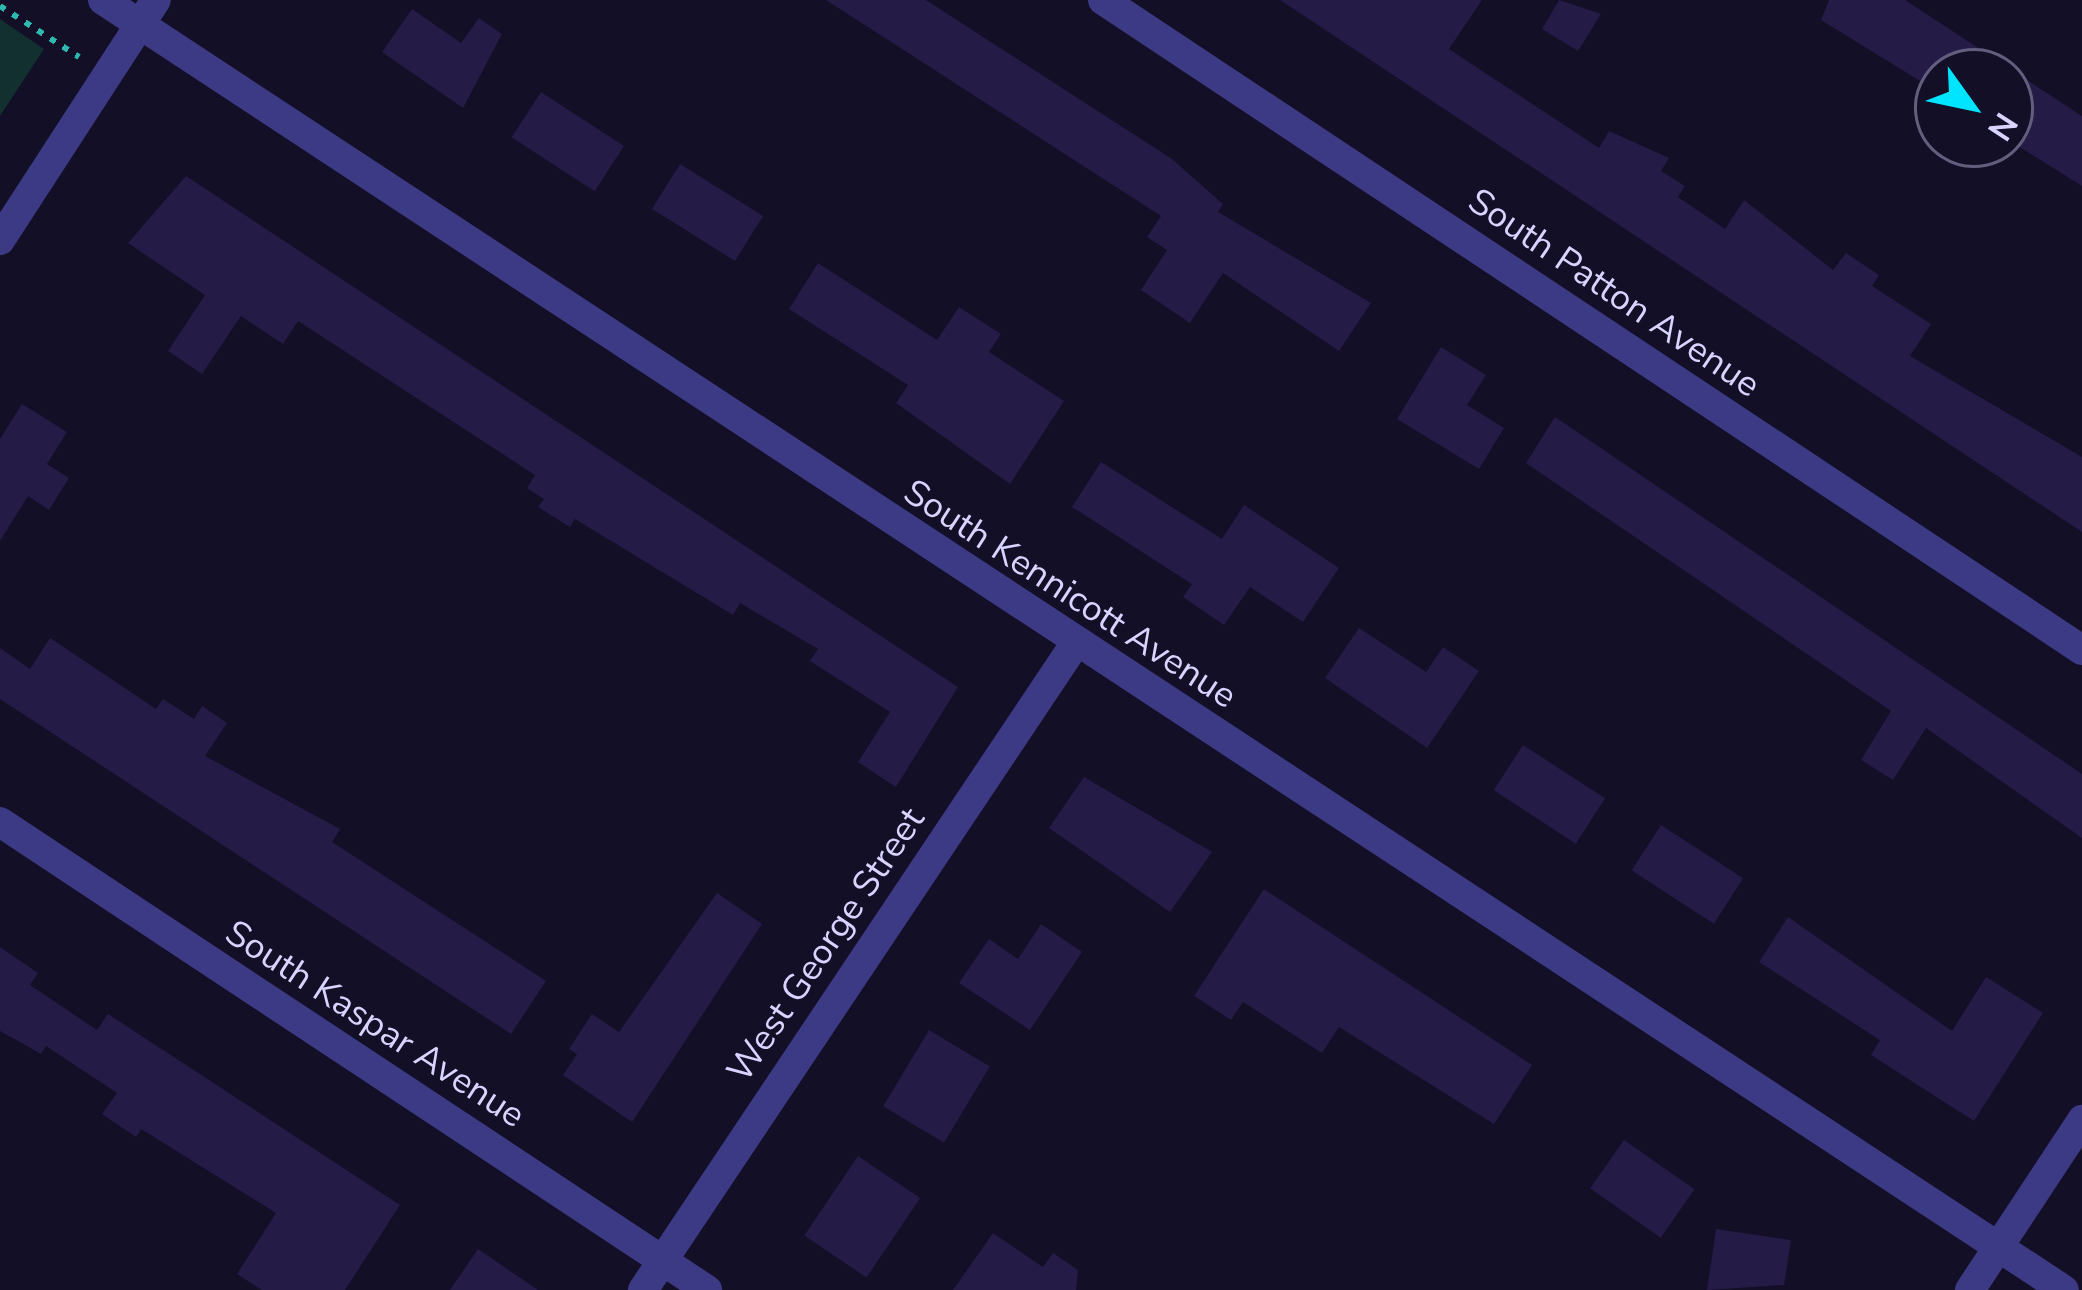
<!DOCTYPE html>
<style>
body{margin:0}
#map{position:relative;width:2082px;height:1290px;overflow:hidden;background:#130f26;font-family:"Nunito Sans",sans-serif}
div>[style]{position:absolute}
.green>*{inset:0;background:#12302f}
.building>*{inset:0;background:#241b47;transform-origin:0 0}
.path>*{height:6px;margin-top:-3px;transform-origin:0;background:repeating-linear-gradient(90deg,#2fb8b0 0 6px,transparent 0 15px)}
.street>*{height:30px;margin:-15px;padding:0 15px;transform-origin:15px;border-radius:15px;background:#3d3a85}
span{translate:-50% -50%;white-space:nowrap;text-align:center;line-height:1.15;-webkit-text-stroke:10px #130f26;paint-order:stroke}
.street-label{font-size:36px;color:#d9d4ff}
.north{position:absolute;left:1914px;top:48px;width:120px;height:120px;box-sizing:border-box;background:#130f26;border:3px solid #625e7d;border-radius:50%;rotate:123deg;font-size:33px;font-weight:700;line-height:48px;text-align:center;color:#d9d4ff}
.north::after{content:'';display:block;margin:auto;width:42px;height:54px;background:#00e5ff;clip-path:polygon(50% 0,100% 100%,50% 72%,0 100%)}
</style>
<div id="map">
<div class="green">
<div style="clip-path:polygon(0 19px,44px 49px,0 116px)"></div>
</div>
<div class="building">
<div style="clip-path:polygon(826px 0,926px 0,1172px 159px,1223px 204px,1218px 212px,1371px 303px,1339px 351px,1223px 273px,1190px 323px,1141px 290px,1167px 250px,1147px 237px,1161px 216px)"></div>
<div style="clip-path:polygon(1280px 0,1482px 0,1449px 49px,1599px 148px,1609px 131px,1669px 158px,1661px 171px,1685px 186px,1678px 197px,1725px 229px,1744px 200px,1833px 270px,1846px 253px,1879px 275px,1872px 286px,1931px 324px,1910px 356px,2082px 457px,2082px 532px)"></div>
<div style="clip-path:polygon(1559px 0,1601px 14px,1578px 51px,1542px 29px)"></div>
<div style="clip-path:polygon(1829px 0,1905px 0,2082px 116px,2082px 186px,2010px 141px,2010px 72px,1938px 72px,1938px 92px,1821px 20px)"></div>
<div style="clip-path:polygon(412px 9px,461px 43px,479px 18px,502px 34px,463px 108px,382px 52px)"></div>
<div style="left:541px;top:92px;width:99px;height:54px;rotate:33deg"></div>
<div style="left:680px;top:164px;width:98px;height:53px;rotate:32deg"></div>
<div style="clip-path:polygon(186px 176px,958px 687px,896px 787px,858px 762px,890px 712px,810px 661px,818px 649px,740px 603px,733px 615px,575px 519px,570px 527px,538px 507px,544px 499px,527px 488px,535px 475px,298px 321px,283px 344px,241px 316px,202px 374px,168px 351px,205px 295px,128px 243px)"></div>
<div style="clip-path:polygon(818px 263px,937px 340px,959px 307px,1001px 334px,989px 352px,1064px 401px,1010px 484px,896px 403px,908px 385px,789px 309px)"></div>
<div style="clip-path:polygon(1441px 347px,1486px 375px,1467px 405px,1504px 428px,1479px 469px,1397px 419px)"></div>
<div style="clip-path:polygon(22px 404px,67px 432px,47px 464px,69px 478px,49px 510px,28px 496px,0 541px,0 439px)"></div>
<div style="clip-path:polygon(1555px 417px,2082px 774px,2082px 838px,1926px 728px,1893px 780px,1861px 760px,1891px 711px,1526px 463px)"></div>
<div style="clip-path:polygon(1101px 462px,1222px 539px,1244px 505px,1339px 568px,1303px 622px,1250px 587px,1224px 625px,1183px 597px,1192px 584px,1072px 507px)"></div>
<div style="clip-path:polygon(1359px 628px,1426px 672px,1443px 647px,1479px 671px,1427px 748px,1325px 678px)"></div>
<div style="clip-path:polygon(50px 638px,156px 709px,163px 699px,194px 719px,202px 706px,227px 723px,205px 756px,340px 829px,332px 842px,546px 981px,511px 1034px,0 699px,0 648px,30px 669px)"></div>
<div style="left:1523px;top:745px;width:98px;height:54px;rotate:33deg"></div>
<div style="clip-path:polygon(1084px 777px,1212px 852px,1170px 912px,1049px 828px)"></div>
<div style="left:1661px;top:825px;width:98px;height:54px;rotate:33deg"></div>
<div style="clip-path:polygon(1264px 889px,1532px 1065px,1494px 1124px,1339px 1027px,1322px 1053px,1243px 1002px,1231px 1020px,1194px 996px)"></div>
<div style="clip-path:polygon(717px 893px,762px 924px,632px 1122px,563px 1075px,577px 1054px,569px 1049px,592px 1014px,619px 1032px)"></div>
<div style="clip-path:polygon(1788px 917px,1952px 1031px,1986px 977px,2043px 1013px,1974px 1121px,1871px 1055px,1880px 1040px,1759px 962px)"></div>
<div style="clip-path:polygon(1041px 924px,1082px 952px,1030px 1030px,959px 983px,989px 939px,1018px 959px)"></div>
<div style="clip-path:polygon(0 947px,38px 973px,30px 985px,97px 1030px,108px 1014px,400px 1205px,345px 1290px,262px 1290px,237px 1274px,276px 1213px,141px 1129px,136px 1137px,102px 1114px,117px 1093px,46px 1046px,41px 1054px,0 1031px)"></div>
<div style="left:929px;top:1030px;width:71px;height:89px;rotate:31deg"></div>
<div style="left:1624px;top:1140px;width:86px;height:59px;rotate:35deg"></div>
<div style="left:858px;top:1156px;width:75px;height:96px;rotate:34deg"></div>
<div style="clip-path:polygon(1716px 1229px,1791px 1240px,1784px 1285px,1707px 1290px)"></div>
<div style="clip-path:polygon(993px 1233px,1043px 1267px,1053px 1253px,1078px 1270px,1076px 1290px,953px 1290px)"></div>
<div style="clip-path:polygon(478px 1249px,538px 1290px,450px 1290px)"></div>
</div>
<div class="path">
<div style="left:0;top:6px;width:94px;rotate:32.8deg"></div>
</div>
<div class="street">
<div style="left:103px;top:0;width:2347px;rotate:33.34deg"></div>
<div style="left:1103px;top:0;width:1175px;rotate:33.58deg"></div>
<div style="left:0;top:240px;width:286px;rotate:-57deg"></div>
<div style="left:0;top:822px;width:848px;rotate:33.5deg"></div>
<div style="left:643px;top:1290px;width:777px;rotate:-56.23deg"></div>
<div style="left:1970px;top:1290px;width:204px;rotate:-56.6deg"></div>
</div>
<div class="street-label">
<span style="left:1614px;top:293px;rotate:34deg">South Patton Avenue</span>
<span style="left:1070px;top:594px;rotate:33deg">South Kennicott Avenue</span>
<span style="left:826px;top:945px;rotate:-56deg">West George Street</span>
<span style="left:375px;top:1024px;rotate:33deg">South Kaspar Avenue</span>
</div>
<div class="north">N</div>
</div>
